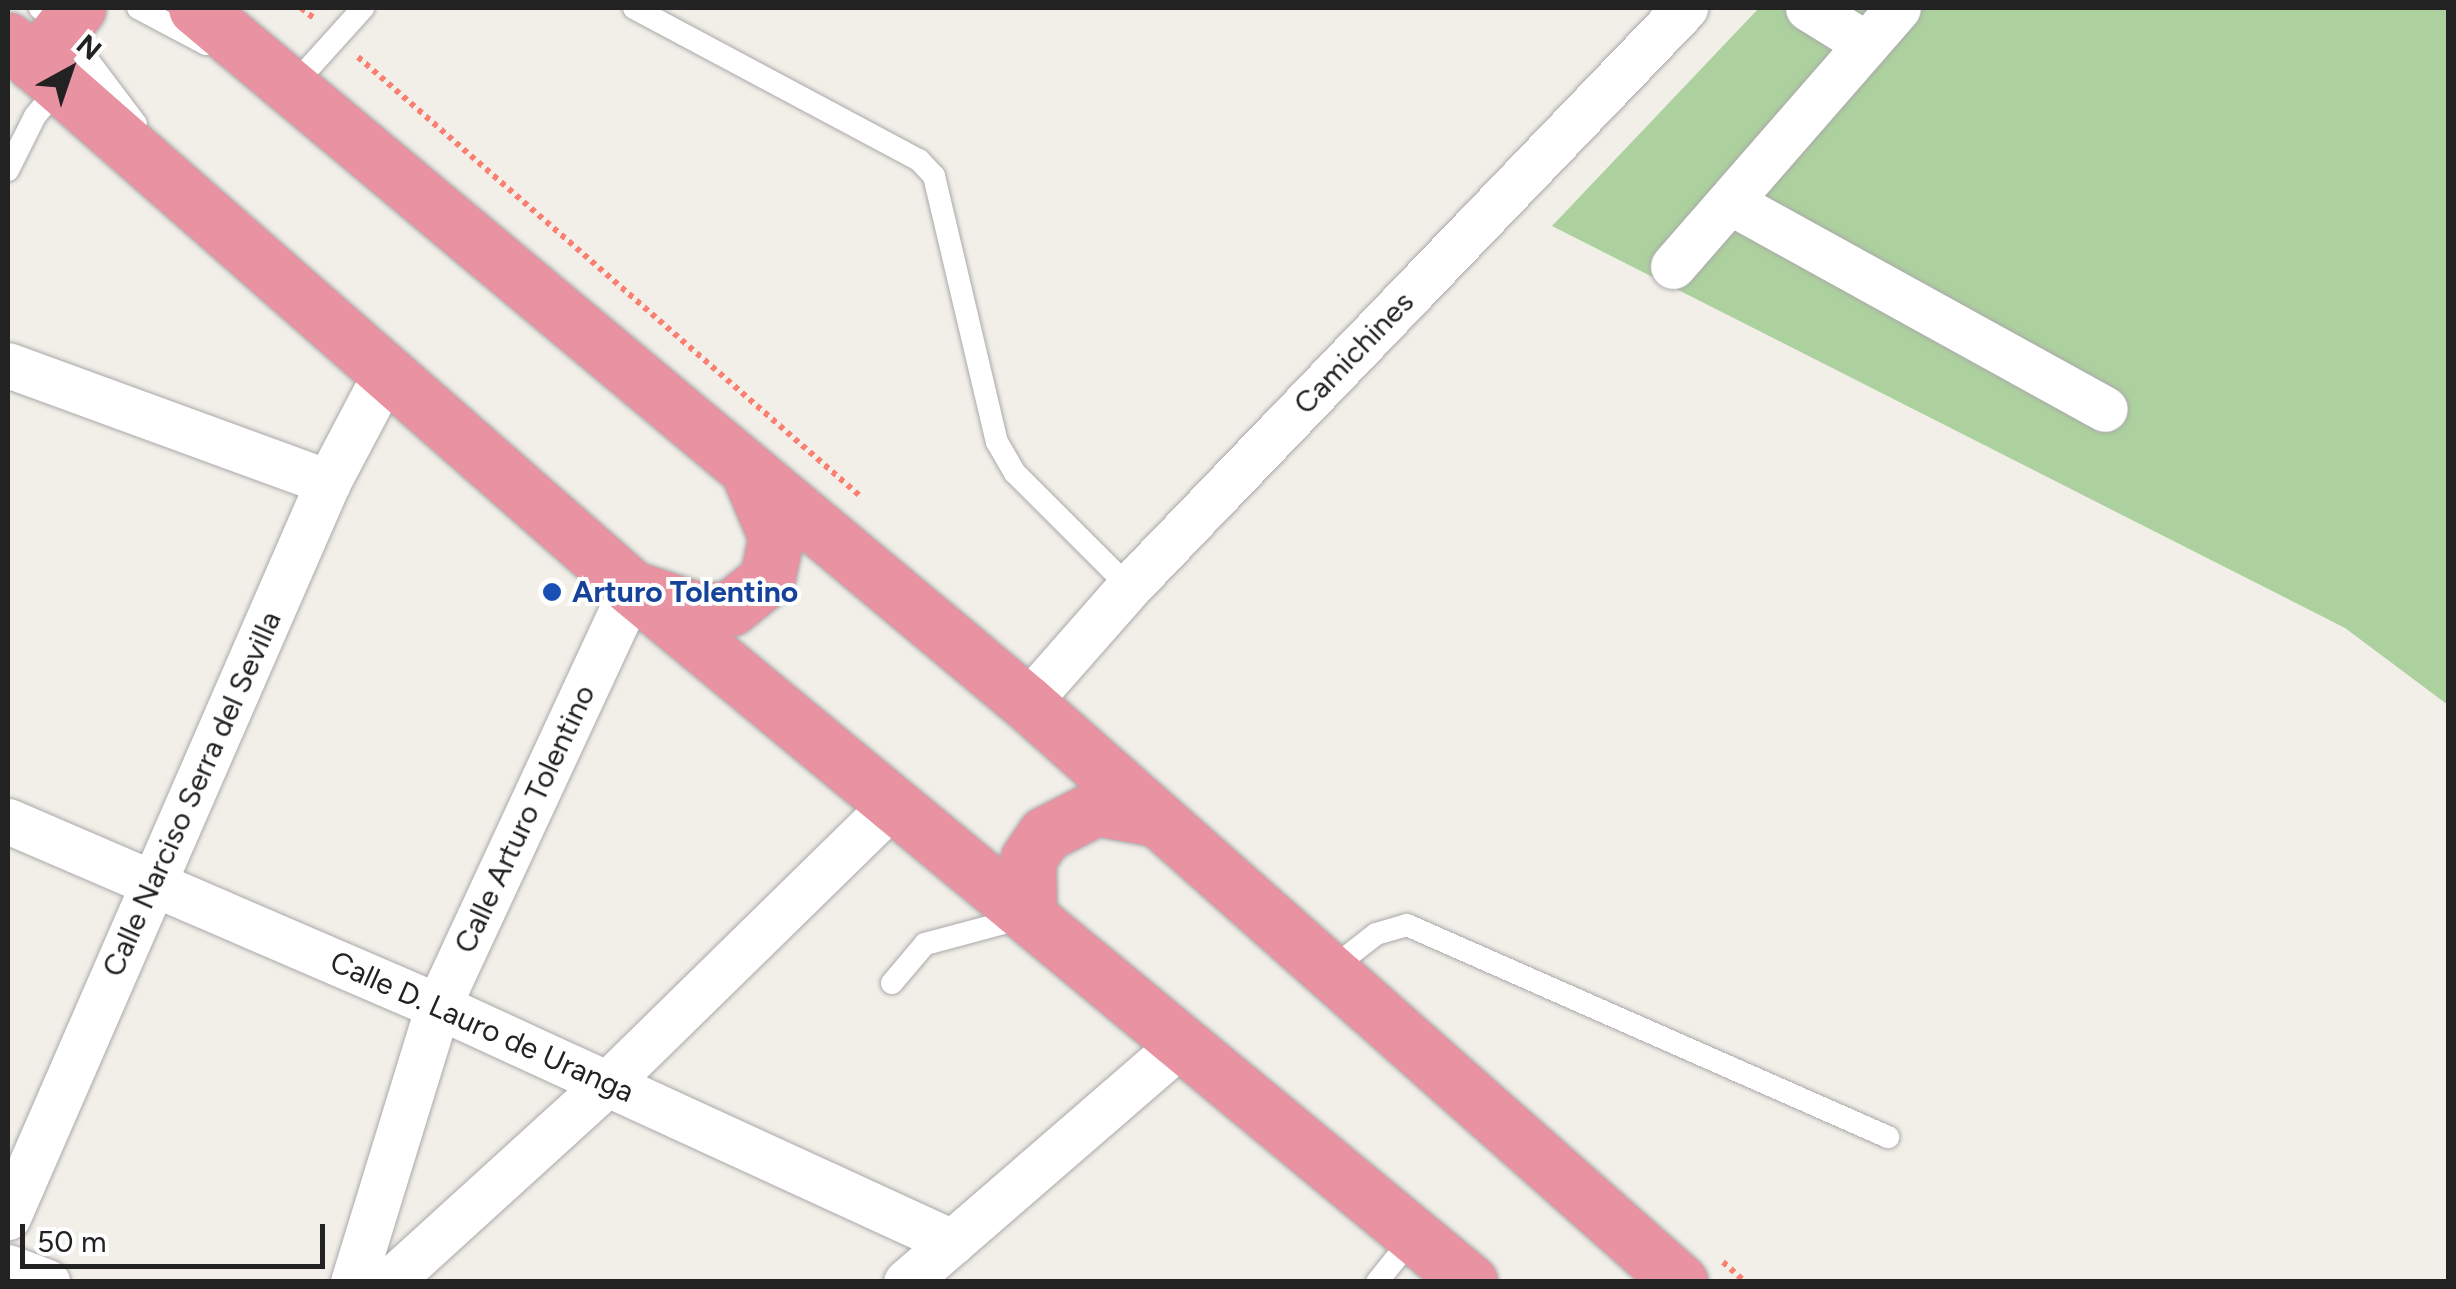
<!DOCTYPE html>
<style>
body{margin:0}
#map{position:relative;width:2456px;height:1289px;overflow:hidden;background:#f2efe9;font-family:Figtree,sans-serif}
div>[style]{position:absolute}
.forest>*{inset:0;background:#add19e}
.path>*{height:6px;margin-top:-3px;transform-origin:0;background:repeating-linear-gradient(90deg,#fa8072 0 5px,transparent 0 10px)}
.roads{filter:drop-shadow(0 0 2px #a9a9a9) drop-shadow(0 0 2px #a9a9a9)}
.lane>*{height:22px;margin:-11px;padding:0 11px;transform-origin:11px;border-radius:11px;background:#fff}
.street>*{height:45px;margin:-22.5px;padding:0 22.5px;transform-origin:22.5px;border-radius:22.5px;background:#fff}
.highway>*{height:55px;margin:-27.5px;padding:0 27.5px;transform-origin:27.5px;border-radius:27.5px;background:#e892a2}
.dots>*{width:28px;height:28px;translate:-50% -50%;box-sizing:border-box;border:5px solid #fff;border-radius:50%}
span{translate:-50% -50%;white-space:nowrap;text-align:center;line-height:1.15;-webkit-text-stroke:8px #fff;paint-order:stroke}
.street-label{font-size:30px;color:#222}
.transit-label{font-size:30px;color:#164399;font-weight:700}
.left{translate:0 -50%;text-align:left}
.frame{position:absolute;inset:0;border:10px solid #222;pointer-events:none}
.north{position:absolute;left:20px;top:20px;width:100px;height:100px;-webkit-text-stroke:8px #fff;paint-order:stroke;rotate:40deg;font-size:28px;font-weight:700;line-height:40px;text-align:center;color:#222}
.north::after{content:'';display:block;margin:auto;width:35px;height:45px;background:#222;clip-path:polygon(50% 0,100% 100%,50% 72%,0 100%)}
.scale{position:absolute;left:20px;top:1224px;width:305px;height:45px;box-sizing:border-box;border:5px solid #222;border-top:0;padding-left:12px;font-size:30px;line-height:35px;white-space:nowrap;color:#222;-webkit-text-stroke:8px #fff;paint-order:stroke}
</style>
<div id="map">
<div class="forest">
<div style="clip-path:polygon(1759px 8px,2448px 8px,2448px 705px,2345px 628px,1552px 226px)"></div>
</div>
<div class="path">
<div style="left:301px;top:8px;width:18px;rotate:38deg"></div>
<div style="left:358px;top:57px;width:667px;rotate:41.17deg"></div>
<div style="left:1723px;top:1262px;width:30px;rotate:42deg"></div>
</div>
<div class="roads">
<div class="lane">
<div style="left:40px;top:8px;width:30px;rotate:40deg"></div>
<div style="left:63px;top:27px;width:121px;rotate:53deg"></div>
<div style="left:138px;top:8px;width:77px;rotate:27.9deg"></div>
<div style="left:634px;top:8px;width:323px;rotate:28.1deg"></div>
<div style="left:919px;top:160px;width:22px;rotate:47deg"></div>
<div style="left:934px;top:176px;width:273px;rotate:76.7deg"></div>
<div style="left:997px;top:442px;width:36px;rotate:60deg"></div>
<div style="left:1015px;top:473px;width:161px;rotate:45deg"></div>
<div style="left:291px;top:88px;width:108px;rotate:-48deg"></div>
<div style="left:8px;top:170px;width:60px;rotate:-63.4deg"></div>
<div style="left:35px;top:116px;width:40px;rotate:-50deg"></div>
<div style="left:1330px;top:970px;width:58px;rotate:-38deg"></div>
<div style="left:1376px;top:934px;width:32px;rotate:-16deg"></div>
<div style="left:1407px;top:925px;width:526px;rotate:23.79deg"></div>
<div style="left:892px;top:983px;width:51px;rotate:-49.8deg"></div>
<div style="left:925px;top:944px;width:105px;rotate:-15deg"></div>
<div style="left:1377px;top:1282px;width:59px;rotate:-51.2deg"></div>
</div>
<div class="street">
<div style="left:1808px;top:8px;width:68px;rotate:31.8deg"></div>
<div style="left:1730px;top:202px;width:428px;rotate:28.9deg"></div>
<div style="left:1673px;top:266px;width:342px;rotate:-48.9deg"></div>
<div style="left:8px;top:365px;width:341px;rotate:20.1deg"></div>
<div style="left:1027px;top:703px;width:154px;rotate:-48.7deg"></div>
<div style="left:1129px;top:587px;width:803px;rotate:-46.16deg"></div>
<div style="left:8px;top:821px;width:468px;rotate:23.3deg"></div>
<div style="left:438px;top:1006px;width:566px;rotate:24.66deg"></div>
<div style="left:8px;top:1217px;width:802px;rotate:-66.47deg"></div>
<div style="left:328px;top:482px;width:122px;rotate:-62.2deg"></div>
<div style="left:8px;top:1267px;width:42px;rotate:21deg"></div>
<div style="left:353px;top:1282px;width:289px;rotate:-72.9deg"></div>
<div style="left:438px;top:1006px;width:461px;rotate:-65.1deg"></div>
<div style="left:389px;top:1282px;width:296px;rotate:-42.3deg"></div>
<div style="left:608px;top:1083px;width:396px;rotate:-44.4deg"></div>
<div style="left:906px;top:1282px;width:364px;rotate:-40.9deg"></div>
</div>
<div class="highway">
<div style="left:196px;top:8px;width:1083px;rotate:39.91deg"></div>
<div style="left:1027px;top:703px;width:873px;rotate:41.56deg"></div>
<div style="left:8px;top:40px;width:830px;rotate:41.29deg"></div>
<div style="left:632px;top:588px;width:1088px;rotate:39.63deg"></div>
<div style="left:34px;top:64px;width:71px;rotate:-51.8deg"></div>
<div style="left:644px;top:592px;width:60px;rotate:18.4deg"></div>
<div style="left:701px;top:611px;width:30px;rotate:-6deg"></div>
<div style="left:731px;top:608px;width:46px;rotate:-38.9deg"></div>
<div style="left:767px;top:579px;width:43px;rotate:-77.9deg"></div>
<div style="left:776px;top:537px;width:64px;rotate:-113deg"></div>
<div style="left:1029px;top:916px;width:57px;rotate:-91deg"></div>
<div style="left:1028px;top:859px;width:30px;rotate:-56deg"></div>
<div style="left:1045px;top:834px;width:57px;rotate:-27deg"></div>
<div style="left:1096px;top:808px;width:62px;rotate:10.2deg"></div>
</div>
</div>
<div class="dots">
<div style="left:552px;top:592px;background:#1a4fb4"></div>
</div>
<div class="street-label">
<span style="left:1354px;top:353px;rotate:-46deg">Camichines</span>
<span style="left:192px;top:794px;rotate:-66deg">Calle Narciso Serra del Sevilla</span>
<span style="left:525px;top:819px;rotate:-65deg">Calle Arturo Tolentino</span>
<span style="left:482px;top:1027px;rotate:24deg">Calle D. Lauro de Uranga</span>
</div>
<div class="transit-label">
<span class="left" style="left:572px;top:592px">Arturo Tolentino</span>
</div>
<div class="frame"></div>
<div class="north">N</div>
<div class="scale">50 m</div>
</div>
